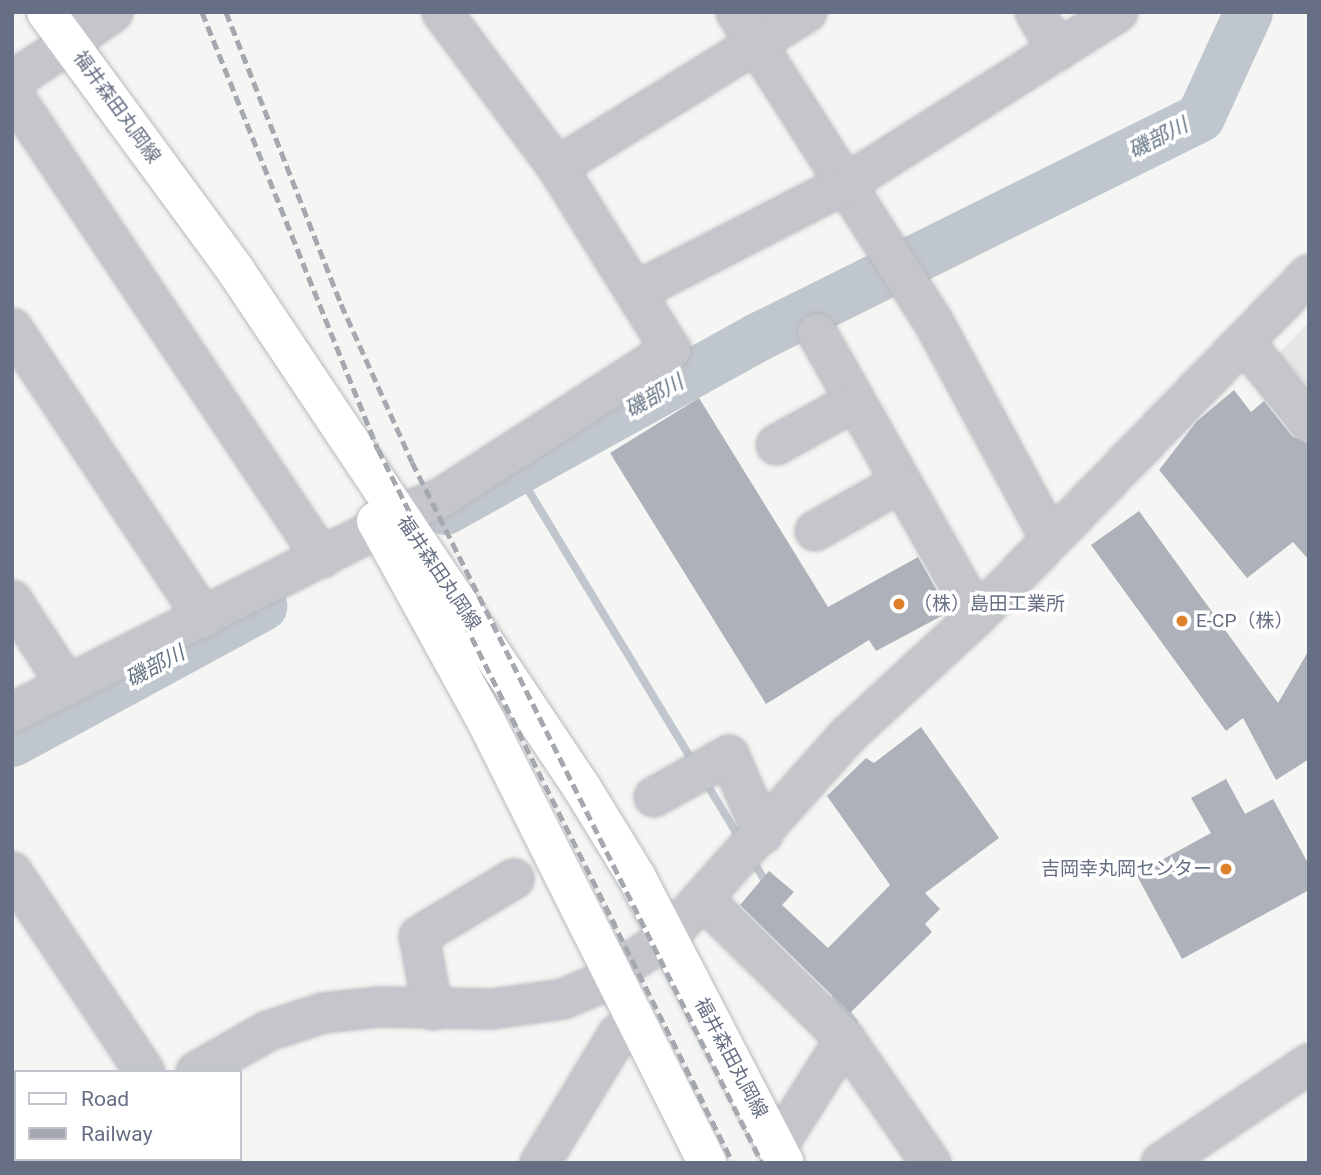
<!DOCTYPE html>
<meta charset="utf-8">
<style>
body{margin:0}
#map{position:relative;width:1321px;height:1175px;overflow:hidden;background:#f5f6f3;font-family:Roboto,"Noto Sans JP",sans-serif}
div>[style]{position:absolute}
.built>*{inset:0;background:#e6e7e6}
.stream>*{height:8px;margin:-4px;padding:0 4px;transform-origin:4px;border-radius:4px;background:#c0c6cd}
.river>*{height:49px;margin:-24.5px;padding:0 24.5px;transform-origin:24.5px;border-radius:24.5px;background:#c0c6cd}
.building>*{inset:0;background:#adb1ba}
.roads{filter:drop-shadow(0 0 2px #b7b9be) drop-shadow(0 0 2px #b7b9be)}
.minor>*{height:38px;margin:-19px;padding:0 19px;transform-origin:19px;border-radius:19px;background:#c4c6cb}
.major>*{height:38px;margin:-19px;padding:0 19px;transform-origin:19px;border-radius:19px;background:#fff}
.rail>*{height:5px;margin-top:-2.5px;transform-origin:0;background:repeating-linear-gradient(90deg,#a5a8af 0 10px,transparent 0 15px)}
.dots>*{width:19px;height:19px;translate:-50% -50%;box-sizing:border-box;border:4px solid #fff;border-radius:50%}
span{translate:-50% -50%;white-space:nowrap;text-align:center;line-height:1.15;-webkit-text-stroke:7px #fff;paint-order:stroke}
.street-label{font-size:19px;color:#666f83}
.poi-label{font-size:19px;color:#666f83}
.left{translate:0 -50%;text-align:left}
.right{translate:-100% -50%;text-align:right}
.water-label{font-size:21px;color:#677686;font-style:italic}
.frame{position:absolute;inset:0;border:14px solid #666f83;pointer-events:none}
.legend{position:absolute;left:14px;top:1070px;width:228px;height:91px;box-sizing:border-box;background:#fff;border:2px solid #c2c5cd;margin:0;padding:9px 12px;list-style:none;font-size:21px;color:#666f83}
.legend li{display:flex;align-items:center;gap:14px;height:35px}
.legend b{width:35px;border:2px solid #c2c5cd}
</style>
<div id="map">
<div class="built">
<div style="clip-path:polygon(1309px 322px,1309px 387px,1278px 354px)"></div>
</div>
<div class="stream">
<div style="left:518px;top:473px;width:340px;rotate:58.8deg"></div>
<div style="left:705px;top:781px;width:68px;rotate:58.9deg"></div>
<div style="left:752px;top:859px;width:33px;rotate:59deg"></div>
<div style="left:836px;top:996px;width:32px;rotate:56deg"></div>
</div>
<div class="river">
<div style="left:445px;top:510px;width:359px;rotate:-29deg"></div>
<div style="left:759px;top:336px;width:492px;rotate:-26.4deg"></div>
<div style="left:1200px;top:117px;width:115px;rotate:-65.4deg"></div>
<div style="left:12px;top:742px;width:285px;rotate:-28.5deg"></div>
</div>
<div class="building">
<div style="clip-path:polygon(1234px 390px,1251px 412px,1264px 401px,1292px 436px,1309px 444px,1309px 560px,1293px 542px,1247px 578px,1159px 470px,1197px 421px)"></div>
<div style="clip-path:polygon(699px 398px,828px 607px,918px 557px,949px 612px,876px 651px,869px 640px,766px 704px,610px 453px)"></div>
<div style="clip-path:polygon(1139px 511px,1278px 703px,1309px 650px,1309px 759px,1276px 780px,1243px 718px,1226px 731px,1091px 545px)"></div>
<div style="clip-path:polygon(921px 727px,999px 838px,925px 893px,940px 909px,925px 924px,932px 932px,850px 1013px,740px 905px,769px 871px,794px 892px,782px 905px,828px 948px,890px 885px,827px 796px,866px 758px,874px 763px)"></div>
<div style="clip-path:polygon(1226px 779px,1245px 814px,1273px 799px,1309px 865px,1309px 890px,1182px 959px,1136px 874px,1211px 833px,1191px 798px)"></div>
</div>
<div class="roads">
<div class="minor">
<div style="left:736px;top:12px;width:369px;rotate:57.5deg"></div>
<div style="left:934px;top:323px;width:244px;rotate:61.7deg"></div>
<div style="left:1035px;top:12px;width:45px;rotate:59.5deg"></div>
<div style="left:69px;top:43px;width:54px;rotate:-35.2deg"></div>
<div style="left:12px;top:81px;width:45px;rotate:-33.3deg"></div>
<div style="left:12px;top:93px;width:559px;rotate:56.31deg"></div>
<div style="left:557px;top:167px;width:294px;rotate:-31.8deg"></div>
<div style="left:639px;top:290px;width:236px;rotate:-27.2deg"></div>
<div style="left:849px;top:182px;width:318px;rotate:-32.3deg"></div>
<div style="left:12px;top:328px;width:348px;rotate:56.5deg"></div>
<div style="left:817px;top:333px;width:325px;rotate:60.5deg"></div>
<div style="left:1246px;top:344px;width:100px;rotate:51.1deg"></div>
<div style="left:776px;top:445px;width:89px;rotate:-28.9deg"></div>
<div style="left:401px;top:514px;width:43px;rotate:-21.8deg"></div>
<div style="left:441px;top:498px;width:274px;rotate:-32.8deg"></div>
<div style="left:671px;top:350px;width:216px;rotate:-121.9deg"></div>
<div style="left:557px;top:167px;width:193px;rotate:-126.6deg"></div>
<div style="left:815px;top:531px;width:98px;rotate:-29.5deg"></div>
<div style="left:12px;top:600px;width:103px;rotate:57.2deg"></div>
<div style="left:12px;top:713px;width:412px;rotate:-26.8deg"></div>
<div style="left:654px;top:797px;width:86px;rotate:-29.2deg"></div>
<div style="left:729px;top:755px;width:86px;rotate:66.7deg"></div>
<div style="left:12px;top:872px;width:240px;rotate:56.4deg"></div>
<div style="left:703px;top:899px;width:199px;rotate:44.6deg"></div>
<div style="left:845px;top:1039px;width:151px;rotate:55.3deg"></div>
<div style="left:433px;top:1010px;width:75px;rotate:-100.7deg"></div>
<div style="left:419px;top:936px;width:111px;rotate:-31deg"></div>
<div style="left:196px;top:1072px;width:83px;rotate:-29.7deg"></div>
<div style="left:268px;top:1031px;width:58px;rotate:-18.1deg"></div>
<div style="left:323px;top:1013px;width:56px;rotate:-6.1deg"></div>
<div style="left:379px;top:1007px;width:113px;rotate:1deg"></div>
<div style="left:492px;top:1009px;width:72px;rotate:-8deg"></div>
<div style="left:563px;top:999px;width:38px;rotate:-23deg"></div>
<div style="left:598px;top:984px;width:84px;rotate:-33.9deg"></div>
<div style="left:668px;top:937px;width:269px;rotate:-48.3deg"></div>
<div style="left:847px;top:736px;width:177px;rotate:-42.7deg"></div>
<div style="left:977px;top:616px;width:476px;rotate:-45.8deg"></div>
<div style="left:777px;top:1147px;width:128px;rotate:-57.8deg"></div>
<div style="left:207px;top:1159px;width:5px;rotate:53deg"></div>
<div style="left:41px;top:1163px;width:7px;rotate:-34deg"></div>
<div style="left:540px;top:1163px;width:151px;rotate:-58.8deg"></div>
<div style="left:618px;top:1034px;width:22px;rotate:-30deg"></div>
<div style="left:1161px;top:1163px;width:178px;rotate:-33.8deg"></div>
</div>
<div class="major">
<div style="left:46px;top:12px;width:321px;rotate:53.7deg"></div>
<div style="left:236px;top:271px;width:622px;rotate:56.21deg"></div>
<div style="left:582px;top:788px;width:103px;rotate:58.5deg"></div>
<div style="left:636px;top:876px;width:323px;rotate:62.6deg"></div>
<div style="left:376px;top:521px;width:228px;rotate:61.2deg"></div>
<div style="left:486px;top:721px;width:494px;rotate:63.4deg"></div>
</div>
</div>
<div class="rail">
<div style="left:202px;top:12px;width:471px;rotate:68.1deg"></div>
<div style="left:378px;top:449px;width:797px;rotate:63.56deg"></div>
<div style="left:226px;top:12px;width:314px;rotate:68.5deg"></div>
<div style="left:341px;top:304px;width:173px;rotate:65.8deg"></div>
<div style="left:412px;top:462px;width:784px;rotate:63.47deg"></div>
</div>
<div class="dots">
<div style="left:899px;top:604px;background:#de802b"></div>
<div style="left:1182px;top:621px;background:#de802b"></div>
<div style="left:1226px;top:869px;background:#de802b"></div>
</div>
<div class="street-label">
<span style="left:117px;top:107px;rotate:54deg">福井森田丸岡線</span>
<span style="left:439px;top:573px;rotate:56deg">福井森田丸岡線</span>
<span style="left:731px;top:1058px;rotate:62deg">福井森田丸岡線</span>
</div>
<div class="poi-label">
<span class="left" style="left:913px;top:604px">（株）島田工業所</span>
<span class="left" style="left:1196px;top:621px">E-CP（株）</span>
<span class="right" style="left:1212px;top:869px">吉岡幸丸岡センター</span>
</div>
<div class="water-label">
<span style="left:1158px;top:138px;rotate:-27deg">磯部川</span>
<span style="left:654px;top:396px;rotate:-30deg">磯部川</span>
<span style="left:155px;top:666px;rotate:-28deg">磯部川</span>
</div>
<div class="frame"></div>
<ul class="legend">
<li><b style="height:9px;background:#fff"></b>Road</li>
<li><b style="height:9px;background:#a5a8af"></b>Railway</li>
</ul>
</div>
